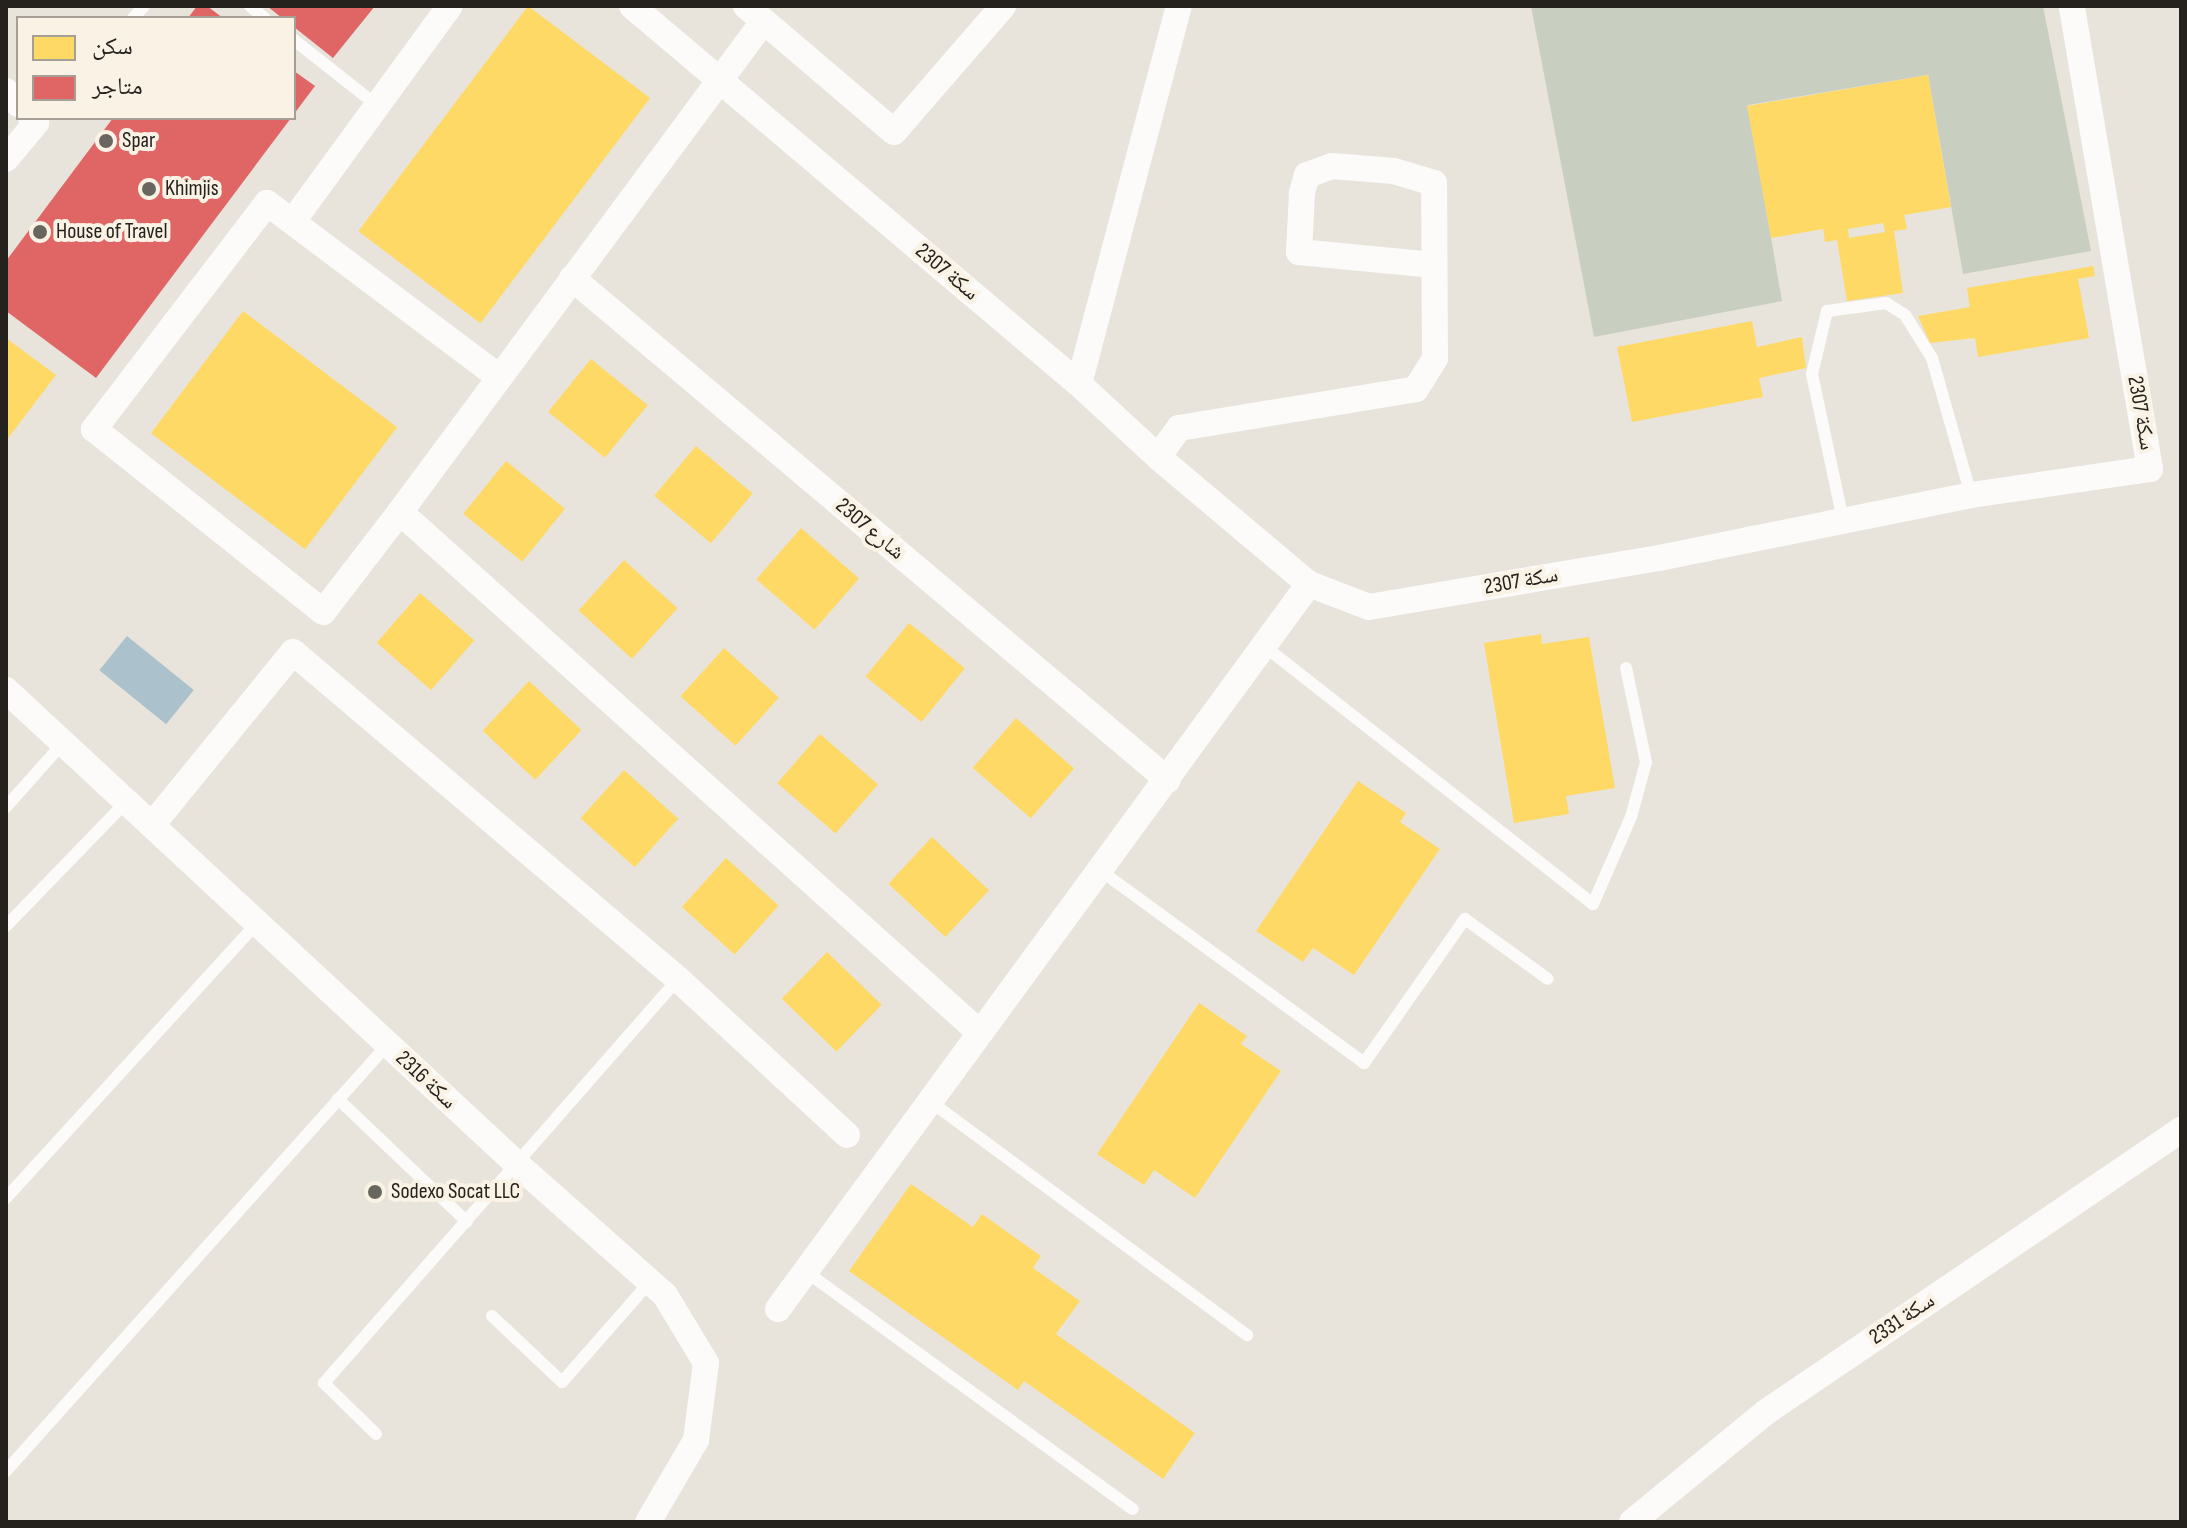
<!DOCTYPE html>
<meta charset="utf-8">
<style>
body{margin:0}
#map{position:relative;width:2187px;height:1528px;overflow:hidden;background:#e8e4dc;font-family:"Sofia Sans Condensed","Noto Naskh Arabic",sans-serif}
div>[style]{position:absolute}
.green>*{inset:0;background:#c8cfc0}
.water>*{inset:0;background:#abc2cd;transform-origin:0 0}
.homes>*{inset:0;background:#ffd966;transform-origin:0 0}
.shops>*{inset:0;background:#e06666}
.service>*{height:12px;margin:-6px;padding:0 6px;transform-origin:6px;border-radius:6px;background:#fcfbfa}
.minor>*{height:26px;margin:-13px;padding:0 13px;transform-origin:13px;border-radius:13px;background:#fcfbfa}
.dots>*{width:22px;height:22px;translate:-50% -50%;box-sizing:border-box;border:4px solid #faf2e5;border-radius:50%}
span{translate:-50% -50%;white-space:nowrap;text-align:center;line-height:1.15;-webkit-text-stroke:8px #faf2e5;paint-order:stroke}
.poi-label{font-size:22px;color:#25221e}
.left{translate:0 -50%;text-align:left}
.street-label{font-size:22px;color:#25221e}
.frame{position:absolute;inset:0;border:8px solid #25221e;pointer-events:none}
.legend{position:absolute;left:16px;top:16px;width:280px;height:104px;box-sizing:border-box;background:#faf2e5;border:2px solid #a59f95;margin:0;padding:10px 14px;list-style:none;font-size:24px;color:#25221e}
.legend li{display:flex;align-items:center;gap:16px;height:40px}
.legend b{width:40px;border:2px solid #a59f95}
</style>
<div id="map">
<div class="green">
<div style="clip-path:polygon(1531px 6px,2043px 6px,2091px 251px,1963px 274px,1928px 75px,1748px 105px,1782px 301px,1594px 337px)"></div>
</div>
<div class="water">
<div style="left:127px;top:636px;width:86px;height:44px;rotate:39deg"></div>
</div>
<div class="homes">
<div style="left:528px;top:6px;width:153px;height:282px;rotate:37deg"></div>
<div style="clip-path:polygon(evenodd,1928px 75px,1951px 207px,1904px 215px,1907px 229px,1894px 231px,1903px 293px,1847px 301px,1837px 240px,1825px 242px,1823px 229px,1771px 238px,1747px 106px,1928px 75px,1883px 223px,1885px 232px,1849px 238px,1848px 229px,1883px 223px)"></div>
<div style="clip-path:polygon(2093px 266px,2095px 276px,2078px 279px,2089px 338px,1978px 357px,1975px 338px,1930px 343px,1918px 316px,1970px 307px,1967px 288px)"></div>
<div style="left:243px;top:311px;width:193px;height:153px;rotate:37deg"></div>
<div style="clip-path:polygon(1752px 321px,1757px 347px,1802px 337px,1806px 368px,1759px 378px,1763px 397px,1632px 422px,1617px 347px)"></div>
<div style="clip-path:polygon(6px 338px,56px 375px,6px 441px)"></div>
<div style="left:591px;top:359px;width:73px;height:68px;rotate:39deg"></div>
<div style="left:696px;top:446px;width:74px;height:65px;rotate:40deg"></div>
<div style="left:506px;top:461px;width:76px;height:68px;rotate:39deg"></div>
<div style="left:801px;top:528px;width:77px;height:68px;rotate:41deg"></div>
<div style="left:624px;top:560px;width:72px;height:68px;rotate:42deg"></div>
<div style="left:420px;top:593px;width:72px;height:66px;rotate:41deg"></div>
<div style="left:909px;top:623px;width:72px;height:69px;rotate:39deg"></div>
<div style="clip-path:polygon(1541px 634px,1542px 644px,1589px 637px,1615px 788px,1566px 796px,1569px 814px,1514px 823px,1484px 643px)"></div>
<div style="left:724px;top:648px;width:74px;height:65px;rotate:42deg"></div>
<div style="left:529px;top:681px;width:72px;height:68px;rotate:43deg"></div>
<div style="left:1016px;top:718px;width:77px;height:66px;rotate:41deg"></div>
<div style="left:820px;top:734px;width:77px;height:65px;rotate:41deg"></div>
<div style="left:624px;top:770px;width:73px;height:65px;rotate:42deg"></div>
<div style="clip-path:polygon(1358px 781px,1406px 813px,1400px 822px,1440px 849px,1354px 975px,1313px 948px,1303px 962px,1256px 931px)"></div>
<div style="left:932px;top:837px;width:78px;height:64px;rotate:43deg"></div>
<div style="left:726px;top:858px;width:71px;height:66px;rotate:42deg"></div>
<div style="left:827px;top:952px;width:76px;height:65px;rotate:44deg"></div>
<div style="clip-path:polygon(1199px 1003px,1247px 1036px,1241px 1044px,1281px 1071px,1195px 1198px,1154px 1170px,1144px 1185px,1097px 1154px)"></div>
<div style="clip-path:polygon(911px 1184px,973px 1227px,982px 1214px,1041px 1256px,1033px 1268px,1080px 1301px,1056px 1334px,1195px 1433px,1163px 1479px,1024px 1381px,1018px 1390px,849px 1271px)"></div>
</div>
<div class="shops">
<div style="clip-path:polygon(197px 6px,207px 6px,223px 18px,188px 18px)"></div>
<div style="clip-path:polygon(267px 6px,375px 6px,333px 58px,294px 27px,294px 18px,282px 18px)"></div>
<div style="clip-path:polygon(294px 71px,315px 86px,294px 114px)"></div>
<div style="clip-path:polygon(113px 118px,291px 118px,96px 378px,6px 311px,6px 261px)"></div>
</div>
<div class="service">
<div style="left:250px;top:6px;width:19px;rotate:39deg"></div>
<div style="left:133px;top:18px;width:16px;rotate:-47deg"></div>
<div style="left:294px;top:40px;width:107px;rotate:38.2deg"></div>
<div style="left:1843px;top:520px;width:149px;rotate:-102deg"></div>
<div style="left:1812px;top:374px;width:65px;rotate:-76.6deg"></div>
<div style="left:1827px;top:311px;width:60px;rotate:-7.7deg"></div>
<div style="left:1886px;top:303px;width:22px;rotate:32deg"></div>
<div style="left:1905px;top:315px;width:51px;rotate:57.9deg"></div>
<div style="left:1932px;top:358px;width:142px;rotate:74.1deg"></div>
<div style="left:1264px;top:646px;width:418px;rotate:38.1deg"></div>
<div style="left:1593px;top:904px;width:95px;rotate:-66.4deg"></div>
<div style="left:1631px;top:817px;width:57px;rotate:-74.7deg"></div>
<div style="left:1646px;top:762px;width:96px;rotate:-102deg"></div>
<div style="left:6px;top:807px;width:86px;rotate:-48.3deg"></div>
<div style="left:1101px;top:871px;width:326px;rotate:36.1deg"></div>
<div style="left:1364px;top:1063px;width:176px;rotate:-55deg"></div>
<div style="left:1465px;top:919px;width:102px;rotate:35.9deg"></div>
<div style="left:6px;top:926px;width:174px;rotate:-45.9deg"></div>
<div style="left:338px;top:1099px;width:178px;rotate:43.6deg"></div>
<div style="left:931px;top:1102px;width:393px;rotate:36.4deg"></div>
<div style="left:6px;top:1198px;width:372px;rotate:-47.6deg"></div>
<div style="left:805px;top:1271px;width:405px;rotate:36deg"></div>
<div style="left:492px;top:1316px;width:96px;rotate:43.3deg"></div>
<div style="left:562px;top:1382px;width:133px;rotate:-48.7deg"></div>
<div style="left:376px;top:1434px;width:73px;rotate:-135.6deg"></div>
<div style="left:324px;top:1383px;width:537px;rotate:-48.77deg"></div>
<div style="left:6px;top:1471px;width:573px;rotate:-48.18deg"></div>
</div>
<div class="minor">
<div style="left:632px;top:6px;width:585px;rotate:40.22deg"></div>
<div style="left:1079px;top:384px;width:108px;rotate:42.7deg"></div>
<div style="left:1158px;top:457px;width:197px;rotate:40.1deg"></div>
<div style="left:1309px;top:584px;width:64px;rotate:21deg"></div>
<div style="left:1369px;top:607px;width:294px;rotate:-9.6deg"></div>
<div style="left:1659px;top:558px;width:318px;rotate:-11.4deg"></div>
<div style="left:1971px;top:495px;width:181px;rotate:-8.3deg"></div>
<div style="left:2150px;top:469px;width:470px;rotate:-99.6deg"></div>
<div style="left:746px;top:6px;width:194px;rotate:40.4deg"></div>
<div style="left:894px;top:132px;width:167px;rotate:-49.1deg"></div>
<div style="left:6px;top:91px;width:18px;rotate:47deg"></div>
<div style="left:6px;top:159px;width:47px;rotate:-50.2deg"></div>
<div style="left:36px;top:123px;width:7px;rotate:-135deg"></div>
<div style="left:293px;top:221px;width:266px;rotate:-53.9deg"></div>
<div style="left:572px;top:278px;width:779px;rotate:40.11deg"></div>
<div style="left:499px;top:377px;width:290px;rotate:-143.1deg"></div>
<div style="left:267px;top:203px;width:285px;rotate:127.4deg"></div>
<div style="left:94px;top:429px;width:293px;rotate:38.6deg"></div>
<div style="left:323px;top:612px;width:126px;rotate:-52.4deg"></div>
<div style="left:400px;top:512px;width:610px;rotate:-53.47deg"></div>
<div style="left:1079px;top:384px;width:391px;rotate:-75.2deg"></div>
<div style="left:1158px;top:457px;width:36px;rotate:-54deg"></div>
<div style="left:1179px;top:428px;width:240px;rotate:-9.3deg"></div>
<div style="left:1416px;top:389px;width:36px;rotate:-58deg"></div>
<div style="left:1435px;top:358px;width:175px;rotate:-90.3deg"></div>
<div style="left:1434px;top:183px;width:42px;rotate:-163.3deg"></div>
<div style="left:1394px;top:171px;width:62px;rotate:-175.4deg"></div>
<div style="left:1332px;top:166px;width:27px;rotate:160deg"></div>
<div style="left:1307px;top:175px;width:19px;rotate:106deg"></div>
<div style="left:1302px;top:193px;width:59px;rotate:92.9deg"></div>
<div style="left:1299px;top:252px;width:135px;rotate:5.5deg"></div>
<div style="left:400px;top:512px;width:778px;rotate:41.93deg"></div>
<div style="left:6px;top:690px;width:698px;rotate:42.85deg"></div>
<div style="left:518px;top:1165px;width:196px;rotate:41.5deg"></div>
<div style="left:665px;top:1295px;width:79px;rotate:58.9deg"></div>
<div style="left:706px;top:1363px;width:78px;rotate:97.4deg"></div>
<div style="left:696px;top:1440px;width:95px;rotate:120.3deg"></div>
<div style="left:152px;top:825px;width:223px;rotate:-50.8deg"></div>
<div style="left:293px;top:652px;width:505px;rotate:40.34deg"></div>
<div style="left:678px;top:979px;width:230px;rotate:42.7deg"></div>
<div style="left:778px;top:1309px;width:899px;rotate:-53.78deg"></div>
<div style="left:1632px;top:1522px;width:173px;rotate:-39.4deg"></div>
<div style="left:1766px;top:1412px;width:502px;rotate:-34.2deg"></div>
</div>
<div class="dots">
<div style="left:106px;top:141px;background:#696660"></div>
<div style="left:149px;top:189px;background:#696660"></div>
<div style="left:40px;top:232px;background:#696660"></div>
<div style="left:375px;top:1192px;background:#696660"></div>
</div>
<div class="poi-label">
<span class="left" style="left:122px;top:141px">Spar</span>
<span class="left" style="left:165px;top:189px">Khimjis</span>
<span class="left" style="left:56px;top:232px">House of Travel</span>
<span class="left" style="left:391px;top:1192px">Sodexo Socat LLC</span>
</div>
<div class="street-label">
<span style="left:947px;top:272px;rotate:40deg">سكة 2307</span>
<span style="left:2141px;top:413px;rotate:80deg">سكة 2307</span>
<span style="left:870px;top:529px;rotate:40deg">2307 شارع</span>
<span style="left:1521px;top:581px;rotate:-10deg">سكة 2307</span>
<span style="left:426px;top:1080px;rotate:43deg">2316 سكة</span>
<span style="left:1902px;top:1319px;rotate:-34deg">سكة 2331</span>
</div>
<div class="frame"></div>
<ul class="legend">
<li><b style="height:22px;background:#ffd966"></b>سكن</li>
<li><b style="height:22px;background:#e06666"></b>متاجر</li>
</ul>
</div>
